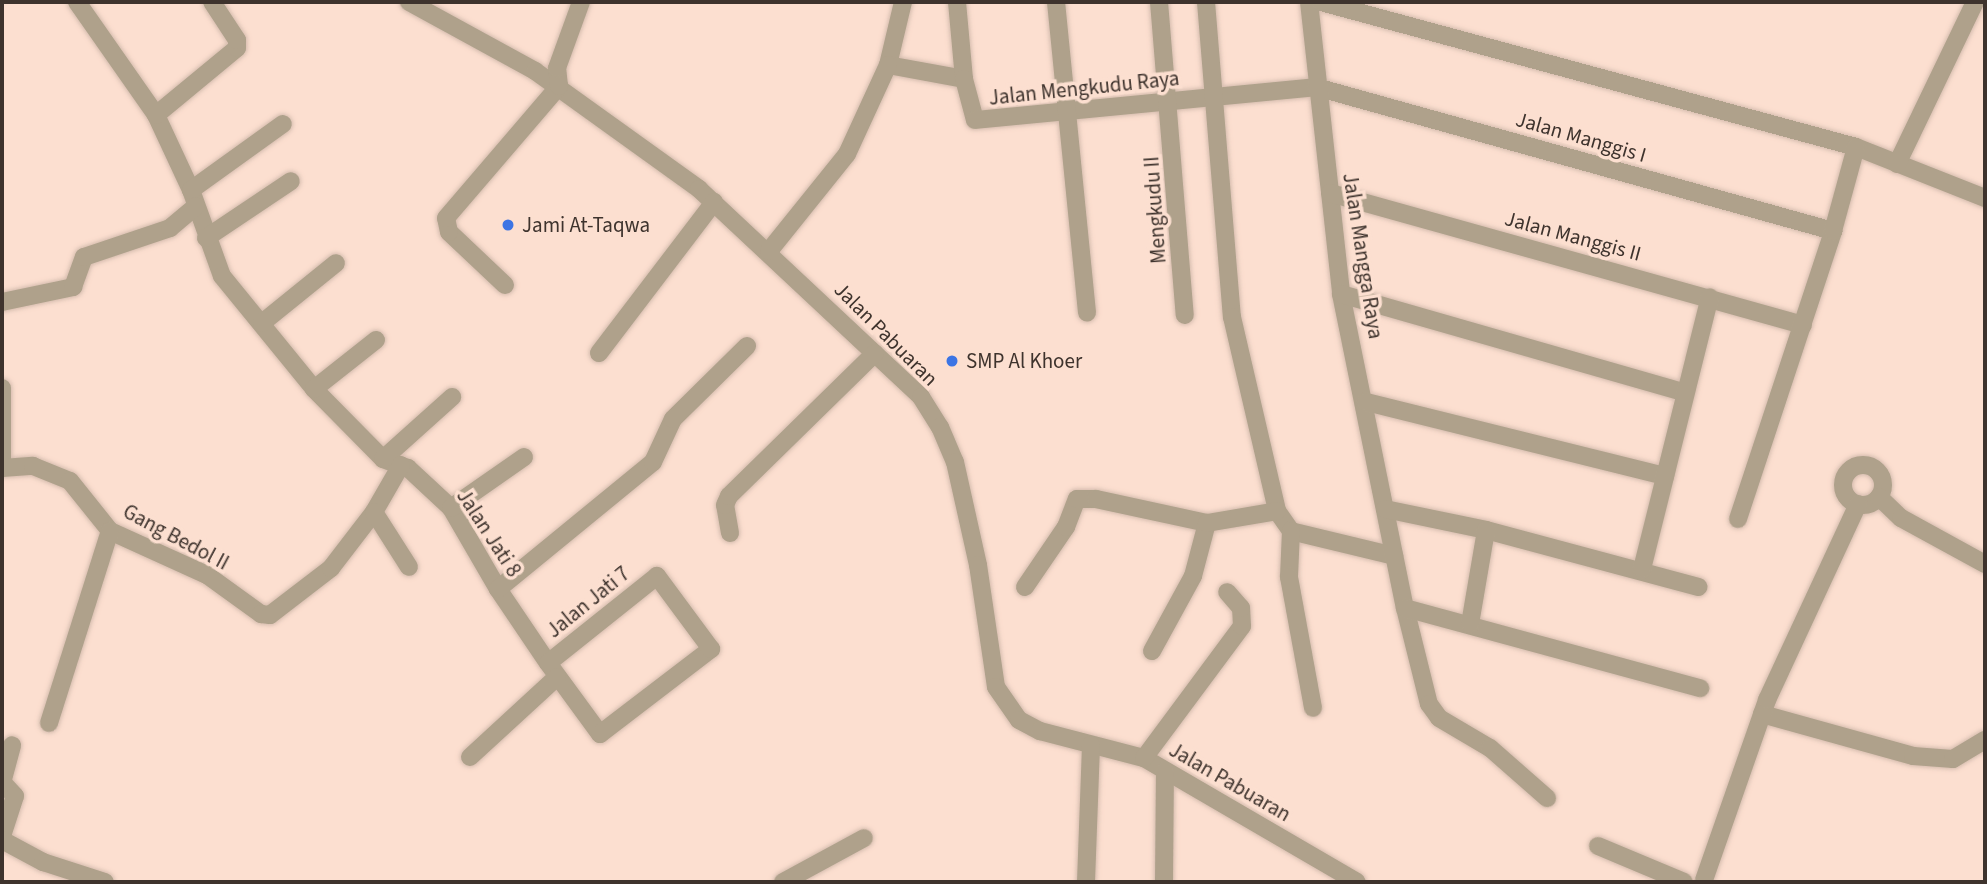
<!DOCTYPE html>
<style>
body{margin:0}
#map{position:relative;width:1987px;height:884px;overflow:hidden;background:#fcdfd0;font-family:"Source Sans 3",sans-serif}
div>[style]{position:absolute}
.roads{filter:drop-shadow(0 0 2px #d6bdaf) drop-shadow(0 0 2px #d6bdaf)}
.minor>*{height:18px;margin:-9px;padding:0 9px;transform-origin:9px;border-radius:9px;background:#afa18b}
.minor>.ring{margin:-9px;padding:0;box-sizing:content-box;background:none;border:18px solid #afa18b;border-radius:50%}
.dots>*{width:19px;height:19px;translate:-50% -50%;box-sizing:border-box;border:4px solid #fcdfd0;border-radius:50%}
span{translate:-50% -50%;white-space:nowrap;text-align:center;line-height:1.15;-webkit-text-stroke:7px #fcdfd0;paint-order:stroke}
.street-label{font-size:21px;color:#3e332d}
.poi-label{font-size:21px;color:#3e332d}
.left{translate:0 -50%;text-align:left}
.frame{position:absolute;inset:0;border:4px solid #3e332d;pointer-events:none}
</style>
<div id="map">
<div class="roads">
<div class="minor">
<div style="left:77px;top:2px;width:138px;rotate:55deg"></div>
<div style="left:156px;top:115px;width:83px;rotate:65deg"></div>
<div style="left:191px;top:190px;width:91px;rotate:70.2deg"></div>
<div style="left:222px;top:276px;width:146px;rotate:50.8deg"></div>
<div style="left:314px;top:389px;width:98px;rotate:45.4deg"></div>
<div style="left:383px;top:459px;width:27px;rotate:20deg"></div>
<div style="left:408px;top:468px;width:59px;rotate:42.9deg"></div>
<div style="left:451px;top:508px;width:94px;rotate:59.9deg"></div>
<div style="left:498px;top:589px;width:89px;rotate:56deg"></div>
<div style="left:548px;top:663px;width:88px;rotate:53.8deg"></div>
<div style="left:600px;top:734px;width:140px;rotate:-37.4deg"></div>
<div style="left:711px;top:649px;width:91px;rotate:-126.5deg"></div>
<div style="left:657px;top:576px;width:139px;rotate:141.4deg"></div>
<div style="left:409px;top:2px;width:144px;rotate:28.7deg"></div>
<div style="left:535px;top:71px;width:202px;rotate:35.7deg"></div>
<div style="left:699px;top:189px;width:304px;rotate:43.1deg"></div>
<div style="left:921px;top:397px;width:36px;rotate:58deg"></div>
<div style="left:940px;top:427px;width:38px;rotate:67deg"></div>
<div style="left:955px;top:462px;width:106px;rotate:77.4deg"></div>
<div style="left:978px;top:565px;width:123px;rotate:81.6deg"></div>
<div style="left:996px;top:687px;width:40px;rotate:55.1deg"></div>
<div style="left:1019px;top:720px;width:24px;rotate:28deg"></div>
<div style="left:1040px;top:731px;width:107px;rotate:14.6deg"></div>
<div style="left:1144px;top:758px;width:246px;rotate:30.2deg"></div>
<div style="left:903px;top:2px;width:65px;rotate:103.4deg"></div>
<div style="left:888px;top:65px;width:77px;rotate:10.4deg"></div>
<div style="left:957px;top:2px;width:77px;rotate:84.8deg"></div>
<div style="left:964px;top:79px;width:42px;rotate:75deg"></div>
<div style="left:975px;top:120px;width:343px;rotate:-5.5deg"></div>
<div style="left:1316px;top:87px;width:537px;rotate:15.56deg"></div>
<div style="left:1056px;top:2px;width:312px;rotate:84.3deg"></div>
<div style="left:1159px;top:2px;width:314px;rotate:85.3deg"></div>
<div style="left:1206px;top:2px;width:316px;rotate:85.3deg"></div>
<div style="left:1232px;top:317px;width:199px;rotate:76.9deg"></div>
<div style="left:1277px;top:511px;width:24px;rotate:55deg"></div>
<div style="left:1291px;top:531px;width:106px;rotate:13.6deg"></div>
<div style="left:1309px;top:2px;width:294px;rotate:83.7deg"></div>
<div style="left:1341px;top:294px;width:320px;rotate:78.5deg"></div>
<div style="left:1405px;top:608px;width:99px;rotate:76deg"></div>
<div style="left:1429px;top:704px;width:17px;rotate:54deg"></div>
<div style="left:1439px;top:718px;width:59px;rotate:30.5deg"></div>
<div style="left:1490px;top:748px;width:76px;rotate:41.3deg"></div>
<div style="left:1321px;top:2px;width:554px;rotate:15.16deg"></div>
<div style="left:1856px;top:147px;width:139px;rotate:21.6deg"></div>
<div style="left:156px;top:115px;width:105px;rotate:-39.6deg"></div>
<div style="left:237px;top:48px;width:8px;rotate:-90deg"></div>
<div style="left:237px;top:40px;width:45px;rotate:-123.3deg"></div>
<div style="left:1897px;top:164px;width:180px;rotate:-64.3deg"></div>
<div style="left:191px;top:190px;width:113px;rotate:-35.7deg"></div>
<div style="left:1330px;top:193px;width:491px;rotate:15.6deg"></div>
<div style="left:206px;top:238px;width:102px;rotate:-33.8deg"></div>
<div style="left:769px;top:251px;width:124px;rotate:-51.2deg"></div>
<div style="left:847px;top:154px;width:98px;rotate:-65.3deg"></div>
<div style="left:505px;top:285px;width:77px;rotate:-136.6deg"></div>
<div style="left:449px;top:232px;width:14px;rotate:-102deg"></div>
<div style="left:446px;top:218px;width:174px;rotate:-49.4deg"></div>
<div style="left:559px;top:86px;width:18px;rotate:-96deg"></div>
<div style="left:557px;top:68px;width:70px;rotate:-70deg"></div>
<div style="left:1341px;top:294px;width:356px;rotate:16deg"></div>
<div style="left:2px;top:302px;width:73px;rotate:-11.9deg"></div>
<div style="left:73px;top:287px;width:32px;rotate:-70deg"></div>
<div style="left:84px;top:257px;width:91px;rotate:-18.6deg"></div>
<div style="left:170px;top:228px;width:34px;rotate:-40deg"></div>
<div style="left:262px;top:323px;width:95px;rotate:-39deg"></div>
<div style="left:599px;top:353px;width:190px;rotate:-52.7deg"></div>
<div style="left:2px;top:388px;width:80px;rotate:90deg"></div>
<div style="left:314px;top:389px;width:79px;rotate:-38.3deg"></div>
<div style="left:1366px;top:402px;width:308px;rotate:13.9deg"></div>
<div style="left:383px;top:459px;width:93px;rotate:-41.9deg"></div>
<div class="ring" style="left:1843px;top:465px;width:22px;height:22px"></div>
<div style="left:2px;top:468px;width:31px;rotate:-4deg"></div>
<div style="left:33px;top:466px;width:40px;rotate:22deg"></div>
<div style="left:70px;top:481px;width:64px;rotate:51.3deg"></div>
<div style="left:110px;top:531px;width:107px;rotate:24.4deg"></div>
<div style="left:207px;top:575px;width:67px;rotate:35.8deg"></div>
<div style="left:261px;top:614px;width:9px;rotate:6deg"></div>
<div style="left:270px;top:615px;width:77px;rotate:-37.6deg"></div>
<div style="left:331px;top:568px;width:71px;rotate:-52.5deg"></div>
<div style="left:374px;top:512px;width:54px;rotate:-60.1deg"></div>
<div style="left:1879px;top:497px;width:30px;rotate:44deg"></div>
<div style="left:1901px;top:518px;width:96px;rotate:28.7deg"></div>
<div style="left:451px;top:508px;width:89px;rotate:-34.9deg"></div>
<div style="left:1385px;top:509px;width:103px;rotate:11.7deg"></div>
<div style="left:1486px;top:530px;width:220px;rotate:15deg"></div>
<div style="left:374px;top:512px;width:65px;rotate:57.5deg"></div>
<div style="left:1738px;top:519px;width:303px;rotate:-71.7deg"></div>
<div style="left:1833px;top:231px;width:87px;rotate:-74.7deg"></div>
<div style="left:1291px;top:531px;width:46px;rotate:92.5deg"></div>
<div style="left:1289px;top:577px;width:133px;rotate:79.6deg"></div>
<div style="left:730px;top:533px;width:28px;rotate:-100deg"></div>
<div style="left:725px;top:505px;width:10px;rotate:-66deg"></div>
<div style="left:729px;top:496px;width:204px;rotate:-44.4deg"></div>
<div style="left:1642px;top:569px;width:280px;rotate:-76deg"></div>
<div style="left:1025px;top:587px;width:73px;rotate:-55.7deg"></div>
<div style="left:1066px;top:527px;width:30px;rotate:-69deg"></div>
<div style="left:1077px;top:499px;width:19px"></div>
<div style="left:1096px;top:499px;width:114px;rotate:12.2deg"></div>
<div style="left:498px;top:589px;width:200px;rotate:-39.3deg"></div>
<div style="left:653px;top:462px;width:47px;rotate:-65.1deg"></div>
<div style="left:673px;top:419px;width:104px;rotate:-44.6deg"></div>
<div style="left:1405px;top:608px;width:306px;rotate:15.2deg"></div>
<div style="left:1470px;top:624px;width:95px;rotate:-80.3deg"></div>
<div style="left:1152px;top:651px;width:85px;rotate:-61.3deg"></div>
<div style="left:1193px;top:576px;width:55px;rotate:-75.2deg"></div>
<div style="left:1207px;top:523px;width:71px;rotate:-9.7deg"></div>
<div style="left:1762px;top:714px;width:157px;rotate:15.5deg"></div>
<div style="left:1913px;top:756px;width:40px;rotate:4.3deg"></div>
<div style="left:1953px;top:759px;width:37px;rotate:-31deg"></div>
<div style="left:49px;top:723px;width:201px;rotate:-72.4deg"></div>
<div style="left:470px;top:757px;width:118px;rotate:-42.6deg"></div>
<div style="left:1144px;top:758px;width:164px;rotate:-53.4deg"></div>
<div style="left:1242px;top:626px;width:18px;rotate:-93deg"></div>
<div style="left:1241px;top:608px;width:21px;rotate:-131deg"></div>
<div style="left:2px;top:782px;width:19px;rotate:47deg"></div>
<div style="left:15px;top:796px;width:42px;rotate:108deg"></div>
<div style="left:2px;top:783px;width:39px;rotate:-75deg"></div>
<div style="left:2px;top:840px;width:47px;rotate:28.2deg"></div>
<div style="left:43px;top:862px;width:65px;rotate:17.9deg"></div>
<div style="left:1598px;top:846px;width:93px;rotate:22.7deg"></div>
<div style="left:1704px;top:880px;width:191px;rotate:-70.7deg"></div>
<div style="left:1767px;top:700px;width:216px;rotate:-65.1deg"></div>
<div style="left:783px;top:882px;width:92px;rotate:-28.5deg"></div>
<div style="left:1086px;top:882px;width:137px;rotate:-87.9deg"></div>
<div style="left:1164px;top:882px;width:111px;rotate:-89.5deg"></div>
</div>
</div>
<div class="dots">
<div style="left:508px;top:225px;background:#3c74e4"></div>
<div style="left:952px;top:361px;background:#3c74e4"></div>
</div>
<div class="street-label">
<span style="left:1084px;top:88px;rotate:-6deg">Jalan Mengkudu Raya</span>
<span style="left:1581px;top:137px;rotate:16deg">Jalan Manggis I</span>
<span style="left:1155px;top:210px;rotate:-94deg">Mengkudu II</span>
<span style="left:1573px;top:236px;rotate:15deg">Jalan Manggis II</span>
<span style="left:1363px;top:256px;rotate:81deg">Jalan Mangga Raya</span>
<span style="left:886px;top:334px;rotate:45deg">Jalan Pabuaran</span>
<span style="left:489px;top:533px;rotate:57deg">Jalan Jati 8</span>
<span style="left:176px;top:537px;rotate:28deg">Gang Bedol II</span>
<span style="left:588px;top:602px;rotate:-39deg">Jalan Jati 7</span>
<span style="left:1230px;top:782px;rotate:30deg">Jalan Pabuaran</span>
</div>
<div class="poi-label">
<span class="left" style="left:522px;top:225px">Jami At-Taqwa</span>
<span class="left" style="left:966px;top:361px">SMP Al Khoer</span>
</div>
<div class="frame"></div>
</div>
